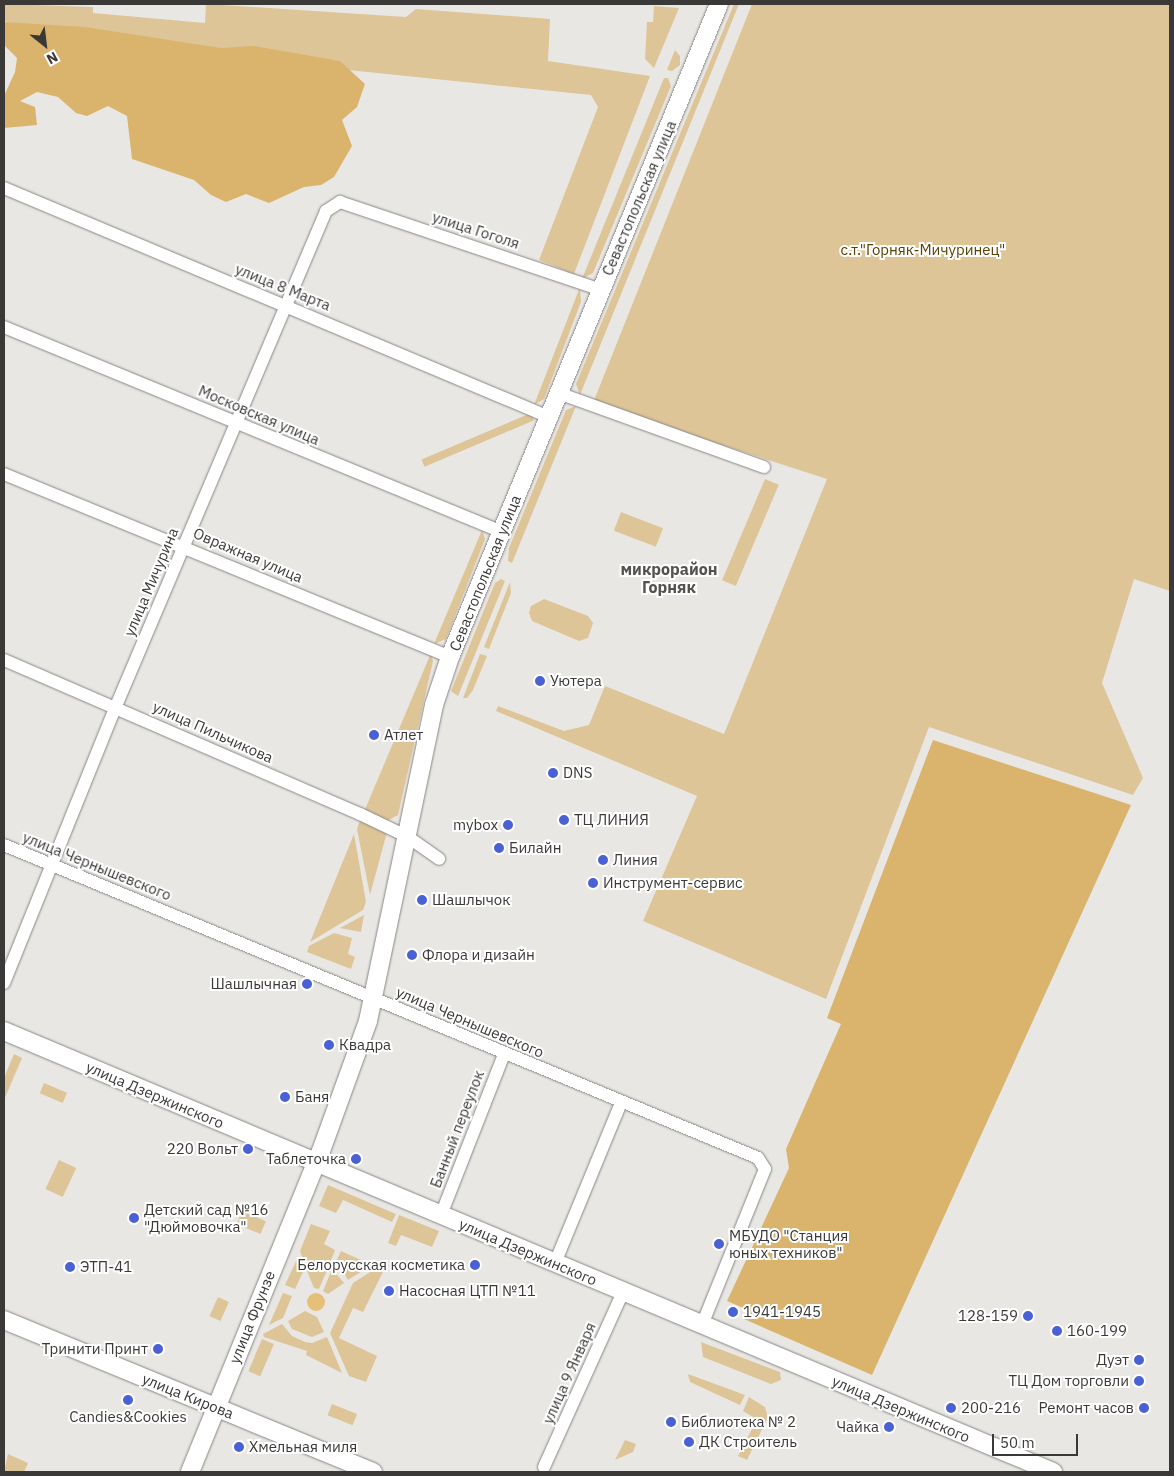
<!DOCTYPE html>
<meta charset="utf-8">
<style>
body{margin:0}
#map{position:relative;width:1174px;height:1476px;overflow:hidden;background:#e9e7e4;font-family:"IBM Plex Sans",sans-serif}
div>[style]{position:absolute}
.green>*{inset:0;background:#dec598;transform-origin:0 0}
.forest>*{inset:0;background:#dab46c}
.water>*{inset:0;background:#e6c078}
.round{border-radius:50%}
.roads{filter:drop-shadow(0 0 1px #878683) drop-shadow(0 0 1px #878683)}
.minor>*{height:12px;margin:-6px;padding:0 6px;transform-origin:6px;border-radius:6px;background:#fff}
.secondary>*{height:18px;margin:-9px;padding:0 9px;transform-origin:9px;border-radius:9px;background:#fff}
.dots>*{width:14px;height:14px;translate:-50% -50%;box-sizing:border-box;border:2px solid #fff;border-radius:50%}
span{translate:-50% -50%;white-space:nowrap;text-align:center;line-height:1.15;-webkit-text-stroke:4px #fff;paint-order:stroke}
.street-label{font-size:15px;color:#3a3938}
.park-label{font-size:15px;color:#5a4104}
.poi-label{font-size:15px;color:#3a3938}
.left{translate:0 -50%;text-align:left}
.right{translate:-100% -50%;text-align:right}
.neighbourhood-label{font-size:16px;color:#53524f;font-weight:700}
.frame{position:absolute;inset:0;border:5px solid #3a3938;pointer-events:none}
.north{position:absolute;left:20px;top:20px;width:50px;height:50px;-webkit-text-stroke:4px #fff;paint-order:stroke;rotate:151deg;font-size:14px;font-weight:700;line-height:20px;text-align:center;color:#3a3938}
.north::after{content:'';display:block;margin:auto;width:18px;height:22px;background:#3a3938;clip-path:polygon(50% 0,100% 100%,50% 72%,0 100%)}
.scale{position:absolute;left:992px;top:1434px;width:86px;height:22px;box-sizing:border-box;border:2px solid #3a3938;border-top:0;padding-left:6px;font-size:15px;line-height:18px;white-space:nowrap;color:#3a3938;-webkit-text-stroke:4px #fff;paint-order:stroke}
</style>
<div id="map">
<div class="green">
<div style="clip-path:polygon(4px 4px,93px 7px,93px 13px,205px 23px,206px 4px,406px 17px,416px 9px,550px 19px,548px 61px,650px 76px,574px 274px,539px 260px,598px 107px,591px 95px,204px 55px,35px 30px,4px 21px)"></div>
<div style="clip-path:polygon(734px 4px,739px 4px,580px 395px,576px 384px)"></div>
<div style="clip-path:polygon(752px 4px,1170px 4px,1170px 591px,1134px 579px,1102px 683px,1143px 778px,1133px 795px,929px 727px,826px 999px,643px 921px,697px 796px,496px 711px,498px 706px,564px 731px,589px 725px,605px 686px,724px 734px,827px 479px,593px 403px)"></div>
<div style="clip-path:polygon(654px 6px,679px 8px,654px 68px,645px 59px,647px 22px,653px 22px)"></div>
<div style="clip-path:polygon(675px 50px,680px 56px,680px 65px,672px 71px,667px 70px)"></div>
<div style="clip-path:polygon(664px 78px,668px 78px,671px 86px,593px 273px,582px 279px)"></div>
<div style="clip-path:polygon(580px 287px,581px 302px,544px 399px,534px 405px)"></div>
<div style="clip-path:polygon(576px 406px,512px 563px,508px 561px,509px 548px,566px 410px)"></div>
<div style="left:531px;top:413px;width:8px;height:119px;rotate:67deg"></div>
<div style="left:765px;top:479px;width:15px;height:110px;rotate:23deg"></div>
<div style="left:621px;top:512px;width:45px;height:20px;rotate:21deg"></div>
<div style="clip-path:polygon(482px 530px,485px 539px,446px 639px,434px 644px)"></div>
<div style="clip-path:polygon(501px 579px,505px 581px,458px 696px,451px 691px,495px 583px)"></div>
<div style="clip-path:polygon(510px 582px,511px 593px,489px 649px,484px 647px)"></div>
<div style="clip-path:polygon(544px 599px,588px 616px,593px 623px,588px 638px,579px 641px,532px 621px,529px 613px,531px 606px)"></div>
<div style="clip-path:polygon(431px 653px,433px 661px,398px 815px,387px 821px,364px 812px)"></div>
<div style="clip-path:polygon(480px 654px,487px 656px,473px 690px,467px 698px,463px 698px)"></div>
<div style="clip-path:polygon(360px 820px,387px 832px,370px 895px,357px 829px)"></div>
<div style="clip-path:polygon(354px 834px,366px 902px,363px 910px,310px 942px)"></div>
<div style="clip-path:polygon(364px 915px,361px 932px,340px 928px)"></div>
<div style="clip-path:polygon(334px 933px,352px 938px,348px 954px,355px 957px,351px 969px,307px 952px,309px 946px)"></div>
<div style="clip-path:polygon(14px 1054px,22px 1058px,4px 1100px,4px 1078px)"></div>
<div style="left:44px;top:1083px;width:25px;height:11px;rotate:23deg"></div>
<div style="left:59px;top:1160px;width:19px;height:32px;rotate:25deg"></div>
<div style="clip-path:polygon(328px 1185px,396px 1214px,392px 1222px,343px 1200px,336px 1213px,319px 1206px)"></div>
<div style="left:242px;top:1211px;width:26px;height:14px;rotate:23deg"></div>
<div style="clip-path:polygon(399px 1215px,439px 1231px,432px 1247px,401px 1235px,396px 1246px,388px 1243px)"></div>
<div style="clip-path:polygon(311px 1224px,330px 1231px,324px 1244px,335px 1250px,330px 1263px,317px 1262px,306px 1267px,300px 1251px)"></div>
<div style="clip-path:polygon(341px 1251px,372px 1265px,348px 1280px,343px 1271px,334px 1266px)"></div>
<div style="clip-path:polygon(297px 1259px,303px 1272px,295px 1289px,285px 1285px)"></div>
<div style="clip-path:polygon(316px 1267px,328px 1268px,319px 1289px,314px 1288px,307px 1271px)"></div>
<div style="clip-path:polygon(378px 1267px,384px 1270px,363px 1312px,353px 1308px,339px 1338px,377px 1356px,366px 1382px,349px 1376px,330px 1333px,353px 1283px)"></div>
<div style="clip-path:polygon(332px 1269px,344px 1283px,328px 1294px,323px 1291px)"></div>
<div style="clip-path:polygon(283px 1293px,292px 1296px,283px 1318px,269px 1325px)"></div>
<div style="left:218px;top:1297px;width:12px;height:21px;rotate:24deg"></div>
<div style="clip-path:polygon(305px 1311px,317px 1317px,324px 1332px,312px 1337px,292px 1329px,288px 1321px)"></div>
<div style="clip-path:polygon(282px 1324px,292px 1336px,305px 1342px,312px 1343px,327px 1337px,342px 1373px,306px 1355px,307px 1351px,264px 1337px,263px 1334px)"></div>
<div style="left:262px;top:1339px;width:13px;height:35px;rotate:23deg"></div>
<div style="clip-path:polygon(701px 1342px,780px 1372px,781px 1380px,771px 1384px,703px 1357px)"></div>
<div style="clip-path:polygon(688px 1374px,745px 1395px,740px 1405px,690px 1382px)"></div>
<div style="clip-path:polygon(749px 1397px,765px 1407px,768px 1417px,747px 1460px,738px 1456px,754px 1425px,753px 1417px,743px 1411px)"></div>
<div style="left:332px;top:1404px;width:27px;height:12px;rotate:22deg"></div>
<div style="clip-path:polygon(625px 1440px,636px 1444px,633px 1452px,615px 1460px)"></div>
<div style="clip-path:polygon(8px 1454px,28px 1463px,24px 1472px,4px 1472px)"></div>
</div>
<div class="forest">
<div style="clip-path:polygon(4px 22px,85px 27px,221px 48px,254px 46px,340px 61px,365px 84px,357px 107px,342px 120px,352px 146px,334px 177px,321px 185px,304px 187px,269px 203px,246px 194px,226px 202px,211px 195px,194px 180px,132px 159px,127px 116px,108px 106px,87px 116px,76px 113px,58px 97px,37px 92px,20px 101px,35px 107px,37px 125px,4px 128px,4px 96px,15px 72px,17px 58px,4px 45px)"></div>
<div style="clip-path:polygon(933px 740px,1131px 805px,872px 1375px,744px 1319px,748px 1310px,727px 1301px,789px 1168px,786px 1149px,841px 1024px,827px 1018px)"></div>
</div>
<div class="water">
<div class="round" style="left:307px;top:1293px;width:18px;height:18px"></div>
</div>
<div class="roads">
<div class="minor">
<div style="left:4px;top:188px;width:591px;rotate:22.79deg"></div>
<div style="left:4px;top:327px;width:539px;rotate:22.37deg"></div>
<div style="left:558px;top:393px;width:219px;rotate:19.8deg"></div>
<div style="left:4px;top:474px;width:482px;rotate:22.3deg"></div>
<div style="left:4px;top:660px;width:388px;rotate:23.4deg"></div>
<div style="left:360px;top:814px;width:53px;rotate:25.6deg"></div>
<div style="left:408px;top:837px;width:38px;rotate:35deg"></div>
<div style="left:4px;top:845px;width:816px;rotate:22.54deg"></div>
<div style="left:758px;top:1158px;width:13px;rotate:58deg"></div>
<div style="left:765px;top:1169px;width:168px;rotate:112deg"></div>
<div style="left:4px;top:983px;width:299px;rotate:-68deg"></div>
<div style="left:116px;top:706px;width:538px;rotate:-67.01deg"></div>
<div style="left:326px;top:211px;width:17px;rotate:-33deg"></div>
<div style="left:340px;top:202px;width:275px;rotate:18.6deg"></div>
<div style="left:441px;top:1215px;width:173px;rotate:-68.6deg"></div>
<div style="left:555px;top:1263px;width:173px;rotate:-67.6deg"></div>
<div style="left:544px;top:1467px;width:192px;rotate:-65.7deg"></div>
</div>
<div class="secondary">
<div style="left:4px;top:1031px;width:1138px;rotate:22.8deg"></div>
<div style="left:4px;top:1320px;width:399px;rotate:22.4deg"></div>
<div style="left:190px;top:1472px;width:347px;rotate:-67.8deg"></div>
<div style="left:321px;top:1151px;width:138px;rotate:-70.1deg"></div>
<div style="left:368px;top:1021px;width:323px;rotate:-78.2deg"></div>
<div style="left:434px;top:705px;width:51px;rotate:-71.6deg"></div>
<div style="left:450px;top:657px;width:706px;rotate:-67.61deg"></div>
</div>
</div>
<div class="dots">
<div style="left:540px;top:681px;background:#4961d5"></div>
<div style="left:374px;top:735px;background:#4961d5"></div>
<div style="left:553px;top:773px;background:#4961d5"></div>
<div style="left:564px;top:820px;background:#4961d5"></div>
<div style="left:508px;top:825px;background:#4961d5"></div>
<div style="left:499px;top:848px;background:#4961d5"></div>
<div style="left:603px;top:860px;background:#4961d5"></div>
<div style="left:593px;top:883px;background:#4961d5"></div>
<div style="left:422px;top:900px;background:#4961d5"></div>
<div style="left:412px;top:955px;background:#4961d5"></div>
<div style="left:307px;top:984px;background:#4961d5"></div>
<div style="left:329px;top:1045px;background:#4961d5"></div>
<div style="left:285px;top:1097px;background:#4961d5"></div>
<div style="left:248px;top:1149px;background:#4961d5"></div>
<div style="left:356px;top:1159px;background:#4961d5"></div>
<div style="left:134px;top:1218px;background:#4961d5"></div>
<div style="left:719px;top:1244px;background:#4961d5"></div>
<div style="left:475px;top:1265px;background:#4961d5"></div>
<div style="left:70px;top:1267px;background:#4961d5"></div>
<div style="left:389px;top:1291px;background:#4961d5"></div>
<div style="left:733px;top:1312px;background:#4961d5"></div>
<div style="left:1028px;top:1316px;background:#4961d5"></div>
<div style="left:1057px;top:1331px;background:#4961d5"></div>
<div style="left:158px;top:1349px;background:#4961d5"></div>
<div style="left:1139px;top:1360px;background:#4961d5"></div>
<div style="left:1139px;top:1381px;background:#4961d5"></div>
<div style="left:128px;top:1400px;background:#4961d5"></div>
<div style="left:951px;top:1408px;background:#4961d5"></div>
<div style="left:1144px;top:1408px;background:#4961d5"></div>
<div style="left:671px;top:1422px;background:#4961d5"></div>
<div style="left:889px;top:1427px;background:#4961d5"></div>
<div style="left:689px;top:1442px;background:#4961d5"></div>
<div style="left:239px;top:1447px;background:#4961d5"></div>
</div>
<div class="street-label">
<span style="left:639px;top:198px;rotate:-67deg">Севастопольская улица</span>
<span style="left:476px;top:230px;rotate:18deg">улица Гоголя</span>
<span style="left:283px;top:287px;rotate:22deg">улица 8 Марта</span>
<span style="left:259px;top:415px;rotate:23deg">Московская улица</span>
<span style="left:248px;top:555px;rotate:23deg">Овражная улица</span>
<span style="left:485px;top:573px;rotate:-68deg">Севастопольская улица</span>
<span style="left:151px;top:582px;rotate:-67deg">улица Мичурина</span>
<span style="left:213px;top:732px;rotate:24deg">улица Пильчикова</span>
<span style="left:97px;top:866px;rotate:22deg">улица Чернышевского</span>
<span style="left:470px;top:1022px;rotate:23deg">улица Чернышевского</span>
<span style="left:155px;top:1095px;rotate:23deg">улица Дзержинского</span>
<span style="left:457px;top:1129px;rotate:-69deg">Банный переулок</span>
<span style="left:528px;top:1252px;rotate:23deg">улица Дзержинского</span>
<span style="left:252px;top:1317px;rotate:-68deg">улица Фрунзе</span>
<span style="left:569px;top:1373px;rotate:-66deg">улица 9 Января</span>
<span style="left:188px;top:1396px;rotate:22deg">улица Кирова</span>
<span style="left:901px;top:1409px;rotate:23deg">улица Дзержинского</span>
</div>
<div class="park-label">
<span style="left:923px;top:250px">с.т."Горняк-Мичуринец"</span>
</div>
<div class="poi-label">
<span class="left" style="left:550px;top:681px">Уютера</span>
<span class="left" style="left:384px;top:735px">Атлет</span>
<span class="left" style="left:563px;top:773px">DNS</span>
<span class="left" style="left:574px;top:820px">ТЦ ЛИНИЯ</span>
<span class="right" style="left:498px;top:825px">mybox</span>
<span class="left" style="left:509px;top:848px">Билайн</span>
<span class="left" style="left:613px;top:860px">Линия</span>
<span class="left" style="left:603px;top:883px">Инструмент-сервис</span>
<span class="left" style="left:432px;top:900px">Шашлычок</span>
<span class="left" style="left:422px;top:955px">Флора и дизайн</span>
<span class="right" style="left:297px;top:984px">Шашлычная</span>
<span class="left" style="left:339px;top:1045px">Квадра</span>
<span class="left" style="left:295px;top:1097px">Баня</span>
<span class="right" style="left:238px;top:1149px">220 Вольт</span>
<span class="right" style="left:346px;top:1159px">Таблеточка</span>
<span class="left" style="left:144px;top:1218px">Детский сад №16<br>"Дюймовочка"</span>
<span class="left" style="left:729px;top:1244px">МБУДО "Станция<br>юных техников"</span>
<span class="right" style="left:465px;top:1265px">Белорусская косметика</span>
<span class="left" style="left:80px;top:1267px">ЭТП-41</span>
<span class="left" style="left:399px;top:1291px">Насосная ЦТП №11</span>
<span class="left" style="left:743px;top:1312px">1941-1945</span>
<span class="right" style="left:1018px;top:1316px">128-159</span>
<span class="left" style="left:1067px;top:1331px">160-199</span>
<span class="right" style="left:148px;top:1349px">Тринити Принт</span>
<span class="right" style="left:1129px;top:1360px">Дуэт</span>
<span class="right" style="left:1129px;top:1381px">ТЦ Дом торговли</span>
<span class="left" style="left:961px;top:1408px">200-216</span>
<span class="right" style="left:1134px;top:1408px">Ремонт часов</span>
<span style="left:128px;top:1417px">Candies&amp;Cookies</span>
<span class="left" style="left:681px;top:1422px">Библиотека № 2</span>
<span class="right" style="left:879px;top:1427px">Чайка</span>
<span class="left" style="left:699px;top:1442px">ДК Строитель</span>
<span class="left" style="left:249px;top:1447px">Хмельная миля</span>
</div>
<div class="neighbourhood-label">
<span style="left:669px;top:578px">микрорайон<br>Горняк</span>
</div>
<div class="frame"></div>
<div class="north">N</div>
<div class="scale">50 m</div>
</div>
